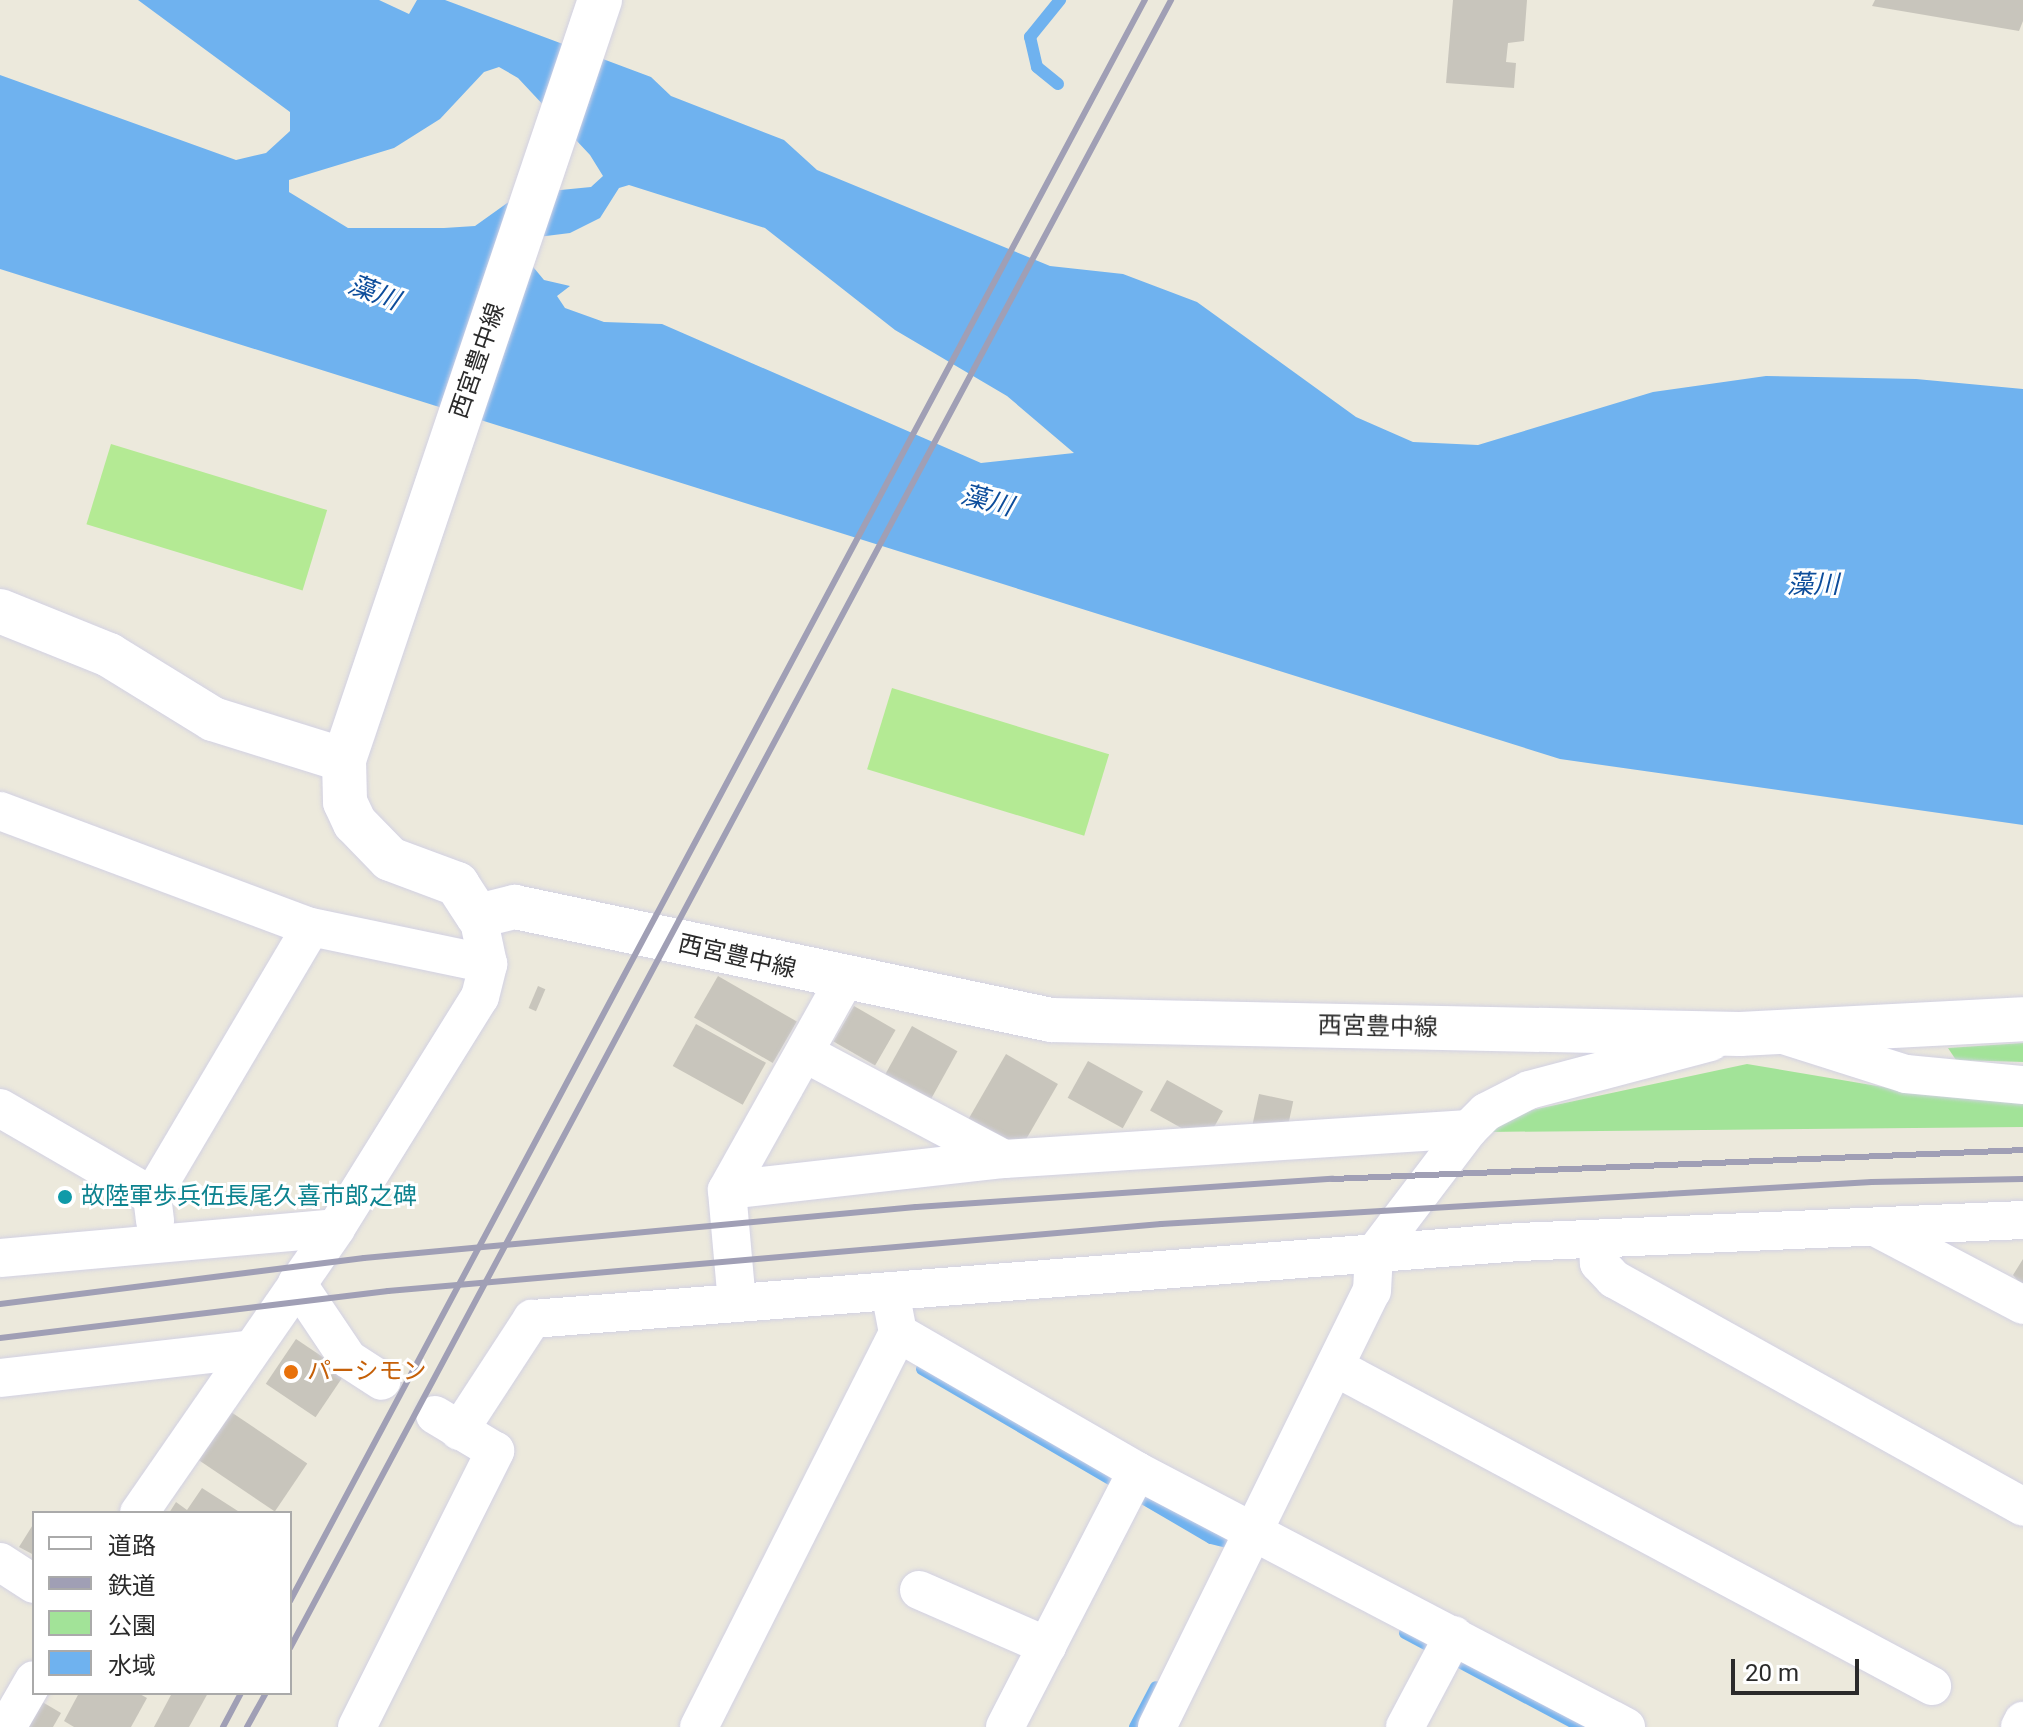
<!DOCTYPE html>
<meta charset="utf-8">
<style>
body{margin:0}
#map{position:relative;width:2023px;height:1727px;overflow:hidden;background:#ece9dc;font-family:Roboto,"Noto Sans JP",sans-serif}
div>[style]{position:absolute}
.green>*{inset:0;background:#a2e398}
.pitch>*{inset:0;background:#b4ea94;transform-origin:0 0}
.water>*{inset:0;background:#6fb2ef}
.stream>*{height:12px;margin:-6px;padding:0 6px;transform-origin:6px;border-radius:6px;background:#6fb2ef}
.building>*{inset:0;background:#c8c5bc;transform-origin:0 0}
.roads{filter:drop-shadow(0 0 2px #d2d1e3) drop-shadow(0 0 2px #d2d1e3)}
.street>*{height:38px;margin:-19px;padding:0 19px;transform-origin:19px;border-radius:19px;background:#fff}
.secondary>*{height:44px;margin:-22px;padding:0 22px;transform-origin:22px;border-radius:22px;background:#fff}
.rail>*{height:6px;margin:-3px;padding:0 3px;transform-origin:3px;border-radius:3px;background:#a09fb5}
.dots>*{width:22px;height:22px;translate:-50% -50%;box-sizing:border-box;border:4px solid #fff;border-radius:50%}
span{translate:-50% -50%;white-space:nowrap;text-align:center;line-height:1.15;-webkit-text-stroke:6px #fff;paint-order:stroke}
.street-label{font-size:24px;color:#2a2a2a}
.culture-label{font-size:24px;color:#0d838f}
.left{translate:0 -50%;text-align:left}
.food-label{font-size:24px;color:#c56008}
.water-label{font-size:26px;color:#0d4d9b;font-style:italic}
.legend{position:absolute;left:32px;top:1511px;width:260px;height:184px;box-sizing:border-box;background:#fff;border:2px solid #aaa;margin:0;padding:10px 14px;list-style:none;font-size:24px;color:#2a2a2a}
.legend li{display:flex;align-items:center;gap:16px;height:40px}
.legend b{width:40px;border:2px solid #aaa}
.scale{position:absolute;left:1731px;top:1659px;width:128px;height:36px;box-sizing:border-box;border:4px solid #2a2a2a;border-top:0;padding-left:10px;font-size:24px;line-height:28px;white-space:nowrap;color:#2a2a2a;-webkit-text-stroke:6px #fff;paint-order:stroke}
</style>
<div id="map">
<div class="green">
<div style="clip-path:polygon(2023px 1043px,2023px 1062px,1956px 1060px,1948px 1048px)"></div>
<div style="clip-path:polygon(1747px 1064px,1907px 1091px,2023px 1101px,2023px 1127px,1485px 1132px,1509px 1115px)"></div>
</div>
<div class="pitch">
<div style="left:111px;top:444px;width:226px;height:84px;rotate:17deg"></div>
<div style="left:892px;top:688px;width:227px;height:85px;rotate:17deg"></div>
</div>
<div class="water">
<div style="clip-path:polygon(evenodd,138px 0,379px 0,409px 14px,417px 0,445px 0,651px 77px,671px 96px,784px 140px,817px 170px,1050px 266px,1123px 274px,1197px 302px,1356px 417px,1413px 442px,1478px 445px,1653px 392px,1766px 376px,1916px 379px,2023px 389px,2023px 825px,1560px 759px,0 269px,0 75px,236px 160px,266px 153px,290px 131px,290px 112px,138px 0,499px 67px,518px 78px,590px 155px,603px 176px,591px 187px,520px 194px,475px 226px,444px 228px,348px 228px,289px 192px,289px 180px,394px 148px,440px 119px,484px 72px,499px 67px,138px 0,629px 185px,765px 228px,895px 330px,1007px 396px,1074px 453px,981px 463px,662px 324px,604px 322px,565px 308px,557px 296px,570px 286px,544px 280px,524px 256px,538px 237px,570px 233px,600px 218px,619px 188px,629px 185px)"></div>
</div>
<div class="stream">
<div style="left:1058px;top:84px;width:27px;rotate:-141deg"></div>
<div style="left:1037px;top:67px;width:31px;rotate:-103deg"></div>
<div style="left:1030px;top:37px;width:48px;rotate:-51deg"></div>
<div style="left:922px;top:1369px;width:335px;rotate:30.3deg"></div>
<div style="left:1211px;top:1538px;width:30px;rotate:14deg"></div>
<div style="left:1405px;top:1633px;width:200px;rotate:28deg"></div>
<div style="left:1135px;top:1727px;width:45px;rotate:-62.3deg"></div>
</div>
<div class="building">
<div style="clip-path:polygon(1453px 0,1527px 0,1524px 41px,1508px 43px,1506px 62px,1516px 63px,1514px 88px,1446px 83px)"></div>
<div style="clip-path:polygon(1875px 0,2023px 0,2023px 21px,2019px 31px,1872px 6px)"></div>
<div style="left:718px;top:976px;width:91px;height:48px;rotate:30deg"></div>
<div style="left:538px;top:986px;width:8px;height:24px;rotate:23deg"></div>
<div style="left:854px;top:1006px;width:48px;height:41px;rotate:30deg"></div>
<div style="left:696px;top:1024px;width:80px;height:48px;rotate:29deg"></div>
<div style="left:912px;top:1026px;width:52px;height:56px;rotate:29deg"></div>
<div style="left:1006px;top:1054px;width:60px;height:75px;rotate:30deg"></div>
<div style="left:1088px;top:1061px;width:63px;height:42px;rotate:29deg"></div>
<div style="left:1167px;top:1080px;width:64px;height:35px;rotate:29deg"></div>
<div style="left:1259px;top:1094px;width:35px;height:32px;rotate:12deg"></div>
<div style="clip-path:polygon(2023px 1259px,2023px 1287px,2013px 1275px)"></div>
<div style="left:296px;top:1339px;width:60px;height:54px;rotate:34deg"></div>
<div style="left:231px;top:1412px;width:92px;height:58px;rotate:34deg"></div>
<div style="clip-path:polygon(202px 1488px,241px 1513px,169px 1513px,176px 1502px,187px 1510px)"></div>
<div style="clip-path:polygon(34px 1523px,34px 1555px,19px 1547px)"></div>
<div style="clip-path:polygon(79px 1693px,138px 1693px,147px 1698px,131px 1727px,74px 1727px,64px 1721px)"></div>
<div style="clip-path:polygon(172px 1693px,208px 1693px,189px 1727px,154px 1727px)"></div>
<div style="clip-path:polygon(39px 1700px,61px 1713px,53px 1727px,23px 1727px)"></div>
</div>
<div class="roads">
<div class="street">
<div style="left:0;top:811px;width:332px;rotate:20.5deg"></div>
<div style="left:311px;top:927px;width:181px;rotate:11.8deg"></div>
<div style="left:1783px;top:1035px;width:129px;rotate:17.6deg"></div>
<div style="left:1906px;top:1074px;width:118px;rotate:5.4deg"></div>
<div style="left:0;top:1108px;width:176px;rotate:30.1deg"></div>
<div style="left:152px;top:1196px;width:25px;rotate:83deg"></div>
<div style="left:1004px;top:1159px;width:466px;rotate:-3.7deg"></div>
<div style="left:727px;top:1190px;width:279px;rotate:-6.4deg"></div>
<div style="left:1004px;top:1159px;width:225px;rotate:-152deg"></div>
<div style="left:152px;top:1196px;width:312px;rotate:-59.4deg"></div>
<div style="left:1877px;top:1228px;width:165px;rotate:27.8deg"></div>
<div style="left:1598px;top:1239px;width:24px;rotate:88deg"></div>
<div style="left:1599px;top:1263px;width:22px;rotate:47deg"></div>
<div style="left:1614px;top:1279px;width:468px;rotate:29.1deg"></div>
<div style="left:0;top:1258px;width:337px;rotate:-5.1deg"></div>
<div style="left:297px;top:1283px;width:92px;rotate:56.1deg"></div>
<div style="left:348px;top:1359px;width:40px;rotate:32.9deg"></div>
<div style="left:890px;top:1291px;width:43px;rotate:79.2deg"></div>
<div style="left:898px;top:1333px;width:276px;rotate:30deg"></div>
<div style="left:1137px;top:1471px;width:552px;rotate:27.63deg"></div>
<div style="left:737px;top:1303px;width:113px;rotate:-95.1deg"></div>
<div style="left:727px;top:1190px;width:240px;rotate:-60.8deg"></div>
<div style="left:1335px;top:1367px;width:677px;rotate:28.12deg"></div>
<div style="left:0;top:1378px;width:249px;rotate:-6.5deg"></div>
<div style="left:459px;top:1431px;width:134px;rotate:-56.9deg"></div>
<div style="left:532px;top:1319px;width:990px;rotate:-4.46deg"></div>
<div style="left:1519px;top:1242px;width:504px;rotate:-2.5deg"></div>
<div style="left:139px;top:1513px;width:346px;rotate:-55.3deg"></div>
<div style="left:336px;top:1228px;width:272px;rotate:-58.1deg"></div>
<div style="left:480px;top:997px;width:34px;rotate:-76deg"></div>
<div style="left:488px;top:964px;width:49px;rotate:-101.8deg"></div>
<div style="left:0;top:1562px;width:40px;rotate:32.9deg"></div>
<div style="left:919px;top:1590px;width:140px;rotate:23.6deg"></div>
<div style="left:7px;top:1727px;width:54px;rotate:-60.1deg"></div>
<div style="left:357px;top:1727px;width:309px;rotate:-63.4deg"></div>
<div style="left:495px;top:1451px;width:70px;rotate:-149deg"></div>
<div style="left:699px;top:1727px;width:441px;rotate:-63.2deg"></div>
<div style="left:1005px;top:1727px;width:288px;rotate:-62.7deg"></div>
<div style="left:1157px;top:1727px;width:486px;rotate:-63.8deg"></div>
<div style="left:1372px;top:1291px;width:37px;rotate:-87deg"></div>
<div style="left:1374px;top:1254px;width:157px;rotate:-52.8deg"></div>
<div style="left:1469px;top:1129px;width:24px;rotate:-45deg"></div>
<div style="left:1486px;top:1112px;width:48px;rotate:-27.1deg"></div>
<div style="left:1529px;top:1090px;width:188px;rotate:-14.8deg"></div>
<div style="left:1405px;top:1727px;width:104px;rotate:-62deg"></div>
<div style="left:2020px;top:1727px;width:7px;rotate:-63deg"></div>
</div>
<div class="secondary">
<div style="left:600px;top:0;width:802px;rotate:108.62deg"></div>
<div style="left:344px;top:760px;width:42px;rotate:88.6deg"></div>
<div style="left:345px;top:802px;width:23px;rotate:65deg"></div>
<div style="left:355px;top:823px;width:50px;rotate:45.8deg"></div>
<div style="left:390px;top:859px;width:72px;rotate:20.5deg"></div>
<div style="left:457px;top:884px;width:38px;rotate:57deg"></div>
<div style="left:478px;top:916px;width:38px;rotate:-14deg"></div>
<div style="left:515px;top:907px;width:548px;rotate:11.9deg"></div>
<div style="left:1051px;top:1020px;width:689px;rotate:1.16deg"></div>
<div style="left:1740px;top:1034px;width:283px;rotate:-3deg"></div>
<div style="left:0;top:611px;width:118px;rotate:22deg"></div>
<div style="left:109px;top:655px;width:122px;rotate:31.6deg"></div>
<div style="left:213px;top:719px;width:137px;rotate:17.4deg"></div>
</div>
</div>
<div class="rail">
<div style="left:0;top:1304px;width:367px;rotate:-7.2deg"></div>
<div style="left:364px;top:1258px;width:554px;rotate:-5.28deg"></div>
<div style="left:916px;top:1207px;width:417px;rotate:-3.9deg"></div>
<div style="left:1332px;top:1179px;width:692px;rotate:-2.4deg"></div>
<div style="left:0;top:1338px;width:391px;rotate:-6.9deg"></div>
<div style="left:388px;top:1291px;width:776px;rotate:-4.95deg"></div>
<div style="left:1161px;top:1224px;width:712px;rotate:-3.38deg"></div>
<div style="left:1872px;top:1182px;width:151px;rotate:-1.1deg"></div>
<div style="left:290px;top:1601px;width:1815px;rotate:-61.9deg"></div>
<div style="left:290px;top:1648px;width:1869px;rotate:-61.87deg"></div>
<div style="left:223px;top:1727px;width:38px;rotate:-62deg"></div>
<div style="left:247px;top:1727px;width:39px;rotate:-61deg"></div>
</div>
<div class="dots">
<div style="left:65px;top:1197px;background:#0f9aa8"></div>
<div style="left:291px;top:1372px;background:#e8710a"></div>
</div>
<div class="street-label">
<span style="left:478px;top:361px;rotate:-71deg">西宮豊中線</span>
<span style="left:737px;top:957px;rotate:13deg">西宮豊中線</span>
<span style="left:1378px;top:1027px;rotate:1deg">西宮豊中線</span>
</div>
<div class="culture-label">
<span class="left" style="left:81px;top:1197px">故陸軍歩兵伍長尾久喜市郎之碑</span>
</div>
<div class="food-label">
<span class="left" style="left:307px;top:1372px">パーシモン</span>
</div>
<div class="water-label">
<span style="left:374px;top:293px;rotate:21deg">藻川</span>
<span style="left:987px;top:501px;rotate:15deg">藻川</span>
<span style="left:1813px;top:585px">藻川</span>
</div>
<ul class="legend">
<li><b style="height:10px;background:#fff"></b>道路</li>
<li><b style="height:10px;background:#a09fb5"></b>鉄道</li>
<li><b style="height:22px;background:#a2e398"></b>公園</li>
<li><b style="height:22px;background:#6fb2ef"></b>水域</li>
</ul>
<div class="scale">20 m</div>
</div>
